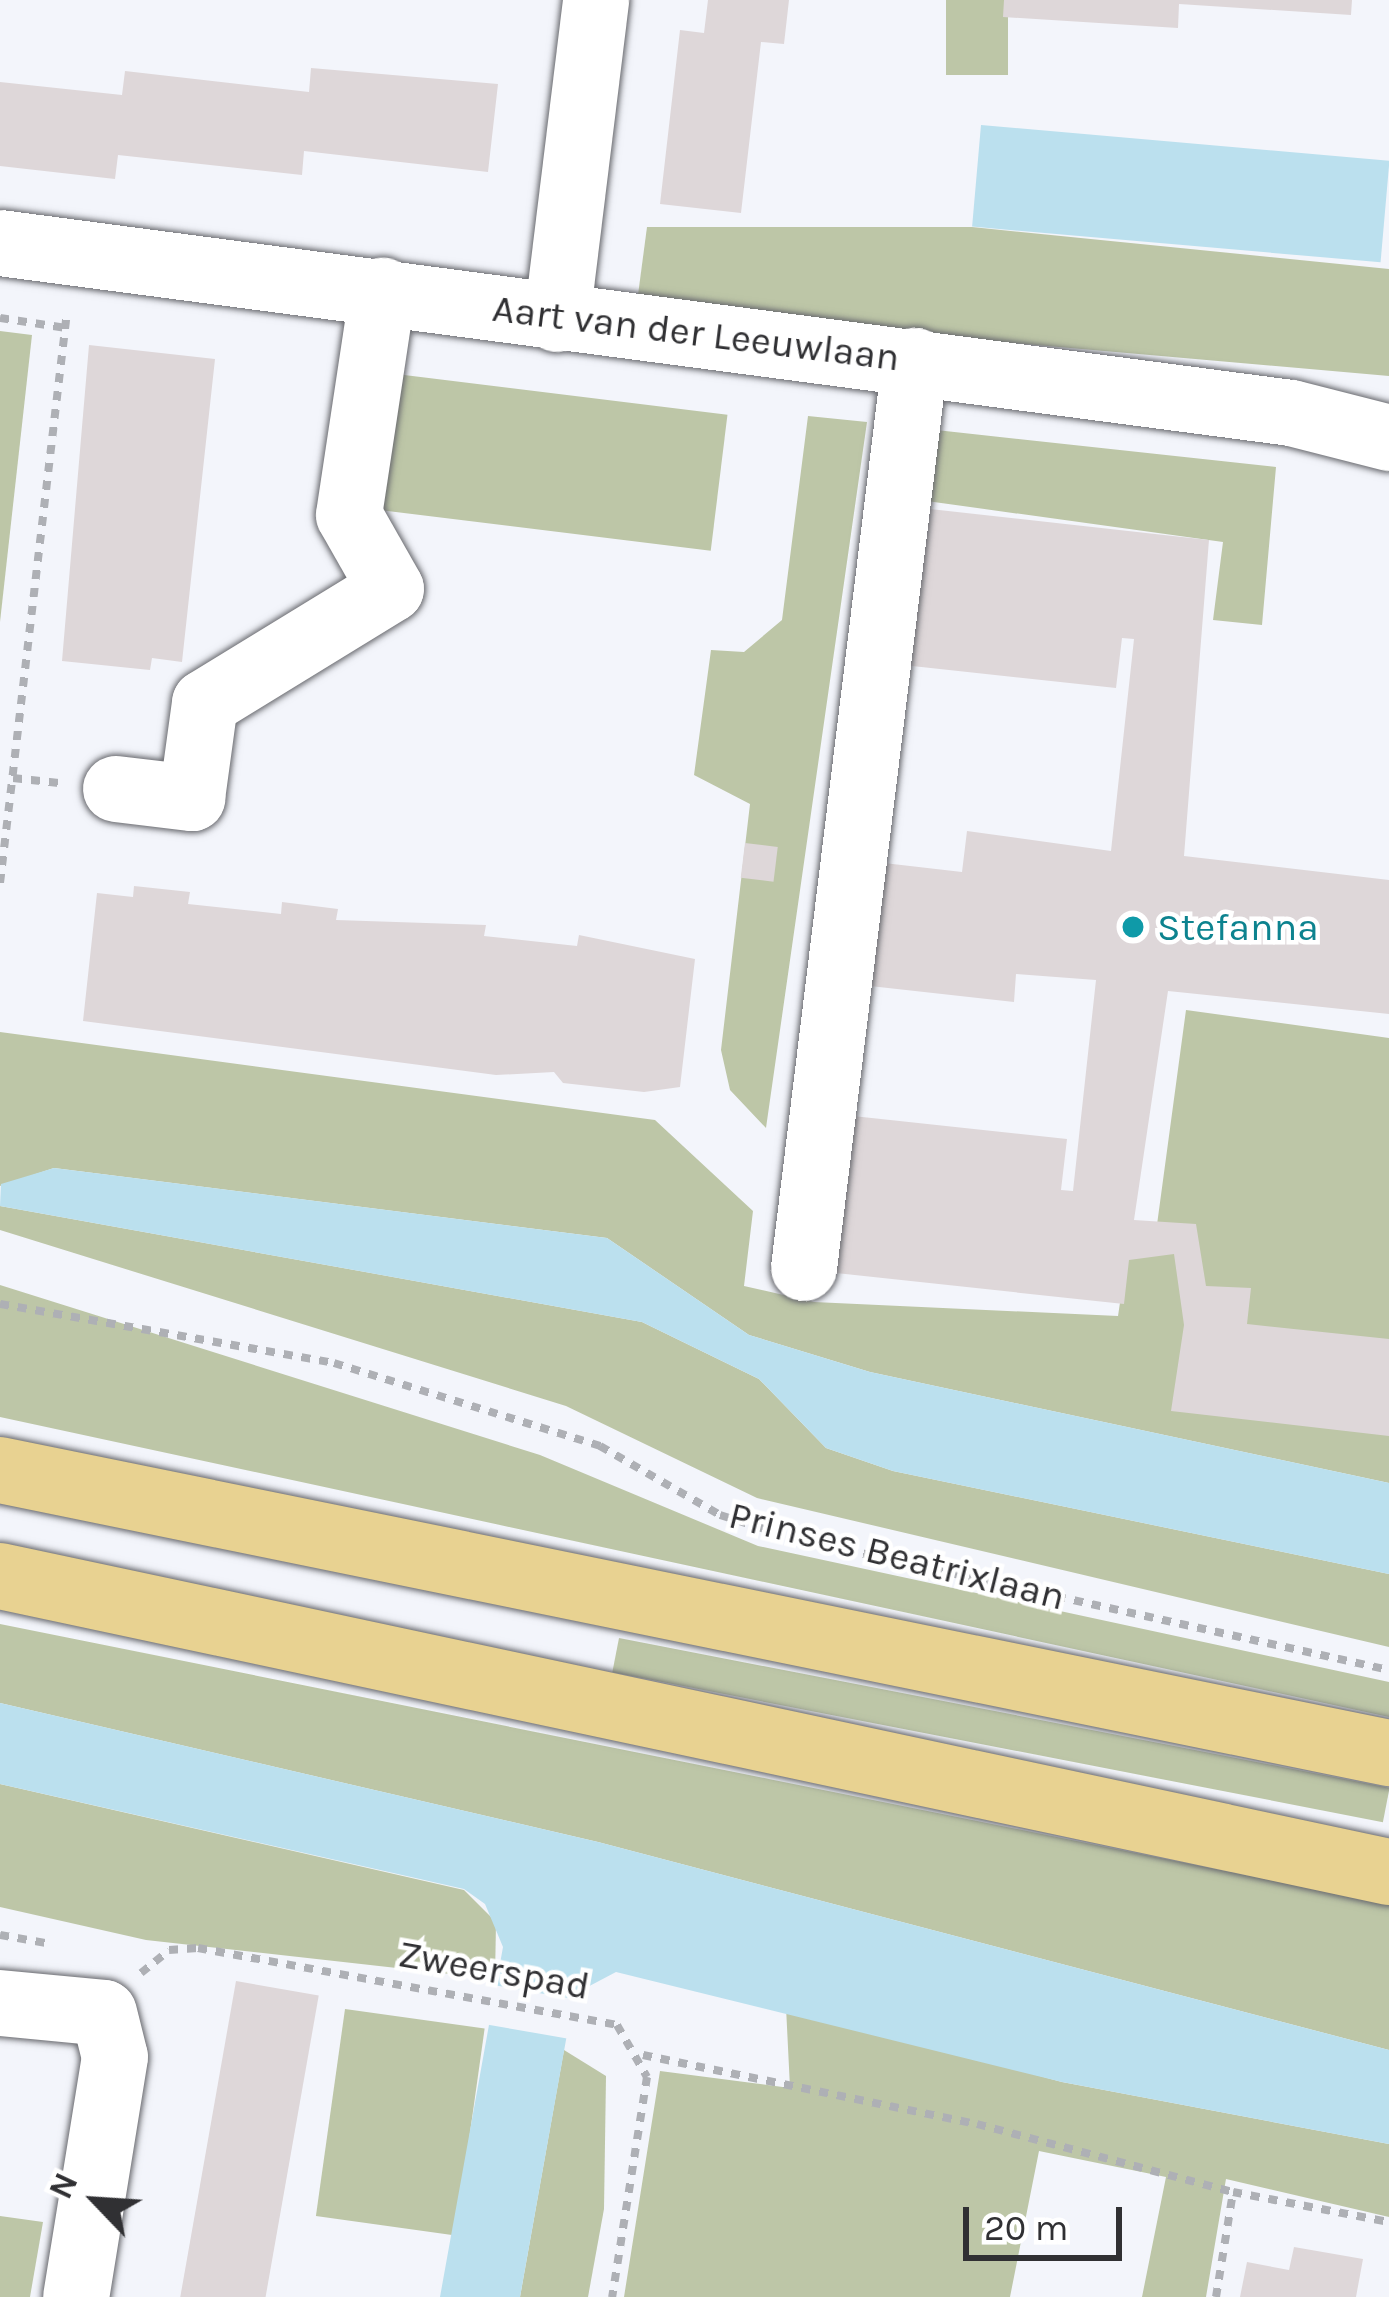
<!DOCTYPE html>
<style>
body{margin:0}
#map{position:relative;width:1389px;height:2297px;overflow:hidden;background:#f3f5fb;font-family:Karla,sans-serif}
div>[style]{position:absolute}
.green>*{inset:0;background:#bdc6a7;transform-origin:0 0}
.water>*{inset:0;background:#bbe0ee;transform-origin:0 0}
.pier>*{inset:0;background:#f3f5fb;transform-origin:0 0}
.building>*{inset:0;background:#ded7d9;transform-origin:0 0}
.path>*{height:8px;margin-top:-4px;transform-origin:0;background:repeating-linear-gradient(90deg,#aeb0b5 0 9px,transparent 0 18px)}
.roads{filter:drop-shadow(0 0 3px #68696e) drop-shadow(0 0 3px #68696e)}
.minor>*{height:66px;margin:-33px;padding:0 33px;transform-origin:33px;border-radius:33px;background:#fff}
.major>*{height:66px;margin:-33px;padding:0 33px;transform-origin:33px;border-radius:33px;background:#e8d291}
.dots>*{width:33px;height:33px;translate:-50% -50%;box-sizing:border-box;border:6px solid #fff;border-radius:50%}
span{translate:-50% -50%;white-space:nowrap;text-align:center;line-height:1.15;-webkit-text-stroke:9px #fff;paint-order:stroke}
.street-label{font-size:39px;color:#303033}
.culture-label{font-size:39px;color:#0d838f}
.left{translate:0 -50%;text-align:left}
.north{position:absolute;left:36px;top:2141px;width:120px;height:120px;-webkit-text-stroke:9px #fff;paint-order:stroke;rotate:295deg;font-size:33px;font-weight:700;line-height:48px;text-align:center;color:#303033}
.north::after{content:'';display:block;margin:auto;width:42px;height:54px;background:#303033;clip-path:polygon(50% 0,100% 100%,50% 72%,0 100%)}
.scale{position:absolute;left:963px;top:2207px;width:159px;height:54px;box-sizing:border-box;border:6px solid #303033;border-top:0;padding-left:15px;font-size:36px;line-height:42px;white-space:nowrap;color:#303033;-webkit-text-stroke:9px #fff;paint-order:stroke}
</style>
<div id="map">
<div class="green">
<div style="left:946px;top:0;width:62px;height:75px"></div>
<div style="clip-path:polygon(647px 227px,972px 227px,1389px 269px,1389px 376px,636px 310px)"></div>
<div style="clip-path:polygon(0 331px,32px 335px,0 622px)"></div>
<div style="left:388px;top:373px;width:342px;height:137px;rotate:7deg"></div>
<div style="clip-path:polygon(808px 416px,867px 422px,766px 1128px,730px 1090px,721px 1050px,750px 804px,694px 775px,711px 650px,744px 652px,782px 620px)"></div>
<div style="clip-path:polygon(918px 428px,1276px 467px,1262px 625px,1213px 620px,1223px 542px,905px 498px)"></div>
<div style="clip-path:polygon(1186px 1010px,1389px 1038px,1389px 1483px,870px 1372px,749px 1335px,607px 1238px,54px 1168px,0 1186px,0 1032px,655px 1120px,753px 1211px,744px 1286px,814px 1302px,1118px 1316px,1131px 1229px,1156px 1232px)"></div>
<div style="clip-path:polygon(0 1206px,642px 1322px,759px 1379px,826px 1448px,893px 1471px,1389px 1574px,1389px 1647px,757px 1498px,566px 1406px,0 1230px)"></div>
<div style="clip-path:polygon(0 1285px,540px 1455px,758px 1546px,1389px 1682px,1389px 1717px,0 1417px)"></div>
<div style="clip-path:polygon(0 1624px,1389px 1904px,1389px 2050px,598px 1842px,0 1703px)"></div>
<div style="left:619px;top:1638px;width:785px;height:35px;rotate:11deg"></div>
<div style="clip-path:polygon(0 1784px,464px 1890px,496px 1922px,495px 1979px,146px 1940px,0 1907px)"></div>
<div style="clip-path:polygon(786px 2007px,1062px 2082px,1389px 2144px,1389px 2217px,1226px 2179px,1206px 2297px,1142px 2297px,1166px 2177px,1039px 2151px,1010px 2297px,624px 2297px,660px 2071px,790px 2088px)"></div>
<div style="left:345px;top:2009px;width:141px;height:209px;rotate:8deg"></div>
<div style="clip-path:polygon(564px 2050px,606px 2076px,604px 2209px,588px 2297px,520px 2297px)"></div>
<div style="clip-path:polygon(0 2216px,43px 2222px,30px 2297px,0 2297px)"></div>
</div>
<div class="water">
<div style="left:981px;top:125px;width:410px;height:102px;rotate:5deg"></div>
<div style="clip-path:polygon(54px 1168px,607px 1238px,749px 1335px,870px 1372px,1389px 1483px,1389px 1574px,893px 1471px,826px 1448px,759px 1379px,642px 1322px,0 1206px,1px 1184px)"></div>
<div style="clip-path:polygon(0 1703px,598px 1842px,1389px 2050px,1389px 2144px,1062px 2082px,616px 1972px,580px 1991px,571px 2012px,520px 2297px,440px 2297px,503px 1947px,485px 1904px,464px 1889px,0 1784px)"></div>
</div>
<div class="pier">
<div style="left:488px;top:1984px;width:96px;height:40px;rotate:10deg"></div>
</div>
<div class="building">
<div style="clip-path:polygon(708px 0,789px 0,784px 44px,761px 42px,741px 213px,660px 204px,680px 30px,704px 33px)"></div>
<div style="clip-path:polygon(1004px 0,1352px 0,1351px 15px,1179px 4px,1178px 28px,1003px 17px)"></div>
<div style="clip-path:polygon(311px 68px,498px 84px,488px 172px,304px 151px,302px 175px,118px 155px,115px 179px,0 166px,0 82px,122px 95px,125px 71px,309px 92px)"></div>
<div style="clip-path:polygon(89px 345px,215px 359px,182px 662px,152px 658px,150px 670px,62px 661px)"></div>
<div style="clip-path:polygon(921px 508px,1209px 540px,1184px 856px,1389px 880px,1389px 1014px,1168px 991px,1134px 1220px,1196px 1224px,1206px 1286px,1251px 1288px,1247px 1324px,1389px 1339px,1389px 1436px,1171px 1411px,1184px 1325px,1174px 1254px,1129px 1260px,1124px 1304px,836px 1273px,853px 1116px,1067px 1139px,1061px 1190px,1073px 1191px,1096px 980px,1016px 974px,1014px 1002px,870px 986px,884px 863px,962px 872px,967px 831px,1111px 851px,1134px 639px,1122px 638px,1116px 688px,903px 665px)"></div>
<div style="left:745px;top:843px;width:33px;height:35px;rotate:7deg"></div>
<div style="clip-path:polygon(134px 886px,190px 892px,188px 904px,281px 914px,282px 902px,338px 909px,336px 920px,486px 925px,484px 936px,577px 946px,579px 935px,695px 959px,680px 1087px,644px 1092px,563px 1083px,554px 1072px,496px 1075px,83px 1021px,97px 893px,133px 897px)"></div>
<div style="left:236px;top:1981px;width:84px;height:321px;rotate:10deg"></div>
<div style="clip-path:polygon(1294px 2247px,1363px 2259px,1356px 2297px,1240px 2297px,1247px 2262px,1289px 2270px)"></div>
</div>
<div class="path">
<div style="left:0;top:318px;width:67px;rotate:8.6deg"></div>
<div style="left:13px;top:778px;width:46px;rotate:6.2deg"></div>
<div style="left:0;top:883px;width:575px;rotate:-83.31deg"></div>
<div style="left:0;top:1304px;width:339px;rotate:10deg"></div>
<div style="left:334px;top:1363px;width:279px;rotate:17.3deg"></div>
<div style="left:600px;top:1446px;width:138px;rotate:29.9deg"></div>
<div style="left:720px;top:1515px;width:77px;rotate:17.5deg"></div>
<div style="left:793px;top:1538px;width:610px;rotate:12.49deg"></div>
<div style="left:0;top:1935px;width:47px;rotate:9.9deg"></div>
<div style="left:141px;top:1973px;width:36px;rotate:-39deg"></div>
<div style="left:169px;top:1950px;width:29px;rotate:-4deg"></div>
<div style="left:198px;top:1948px;width:426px;rotate:10.4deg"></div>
<div style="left:617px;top:2025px;width:60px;rotate:60deg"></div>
<div style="left:647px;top:2077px;width:223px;rotate:99deg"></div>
<div style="left:643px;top:2055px;width:341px;rotate:11.7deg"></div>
<div style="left:977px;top:2124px;width:265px;rotate:14.9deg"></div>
<div style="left:1216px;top:2297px;width:106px;rotate:-80.8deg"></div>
<div style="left:1233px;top:2192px;width:159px;rotate:10.9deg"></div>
</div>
<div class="roads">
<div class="minor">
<div style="left:0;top:243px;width:1302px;rotate:7.5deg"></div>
<div style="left:1291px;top:413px;width:101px;rotate:14.3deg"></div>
<div style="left:557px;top:319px;width:321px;rotate:-83deg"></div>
<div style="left:116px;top:789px;width:77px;rotate:6.8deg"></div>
<div style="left:192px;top:798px;width:96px;rotate:-82.2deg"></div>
<div style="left:205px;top:703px;width:218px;rotate:-31.5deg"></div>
<div style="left:391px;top:589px;width:85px;rotate:-119.6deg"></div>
<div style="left:349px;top:515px;width:227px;rotate:-81.4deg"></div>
<div style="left:804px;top:1268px;width:914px;rotate:-83.02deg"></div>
<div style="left:0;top:2003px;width:104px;rotate:5.5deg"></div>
<div style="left:104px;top:2013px;width:45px;rotate:76deg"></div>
<div style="left:115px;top:2057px;width:243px;rotate:99.2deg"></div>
</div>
<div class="major">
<div style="left:0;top:1470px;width:1418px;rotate:11.52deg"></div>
<div style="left:0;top:1576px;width:1420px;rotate:12.03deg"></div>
</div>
</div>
<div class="dots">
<div style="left:1133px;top:927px;background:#0f9aa8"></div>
</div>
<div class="street-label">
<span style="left:696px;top:333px;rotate:7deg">Aart van der Leeuwlaan</span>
<span style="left:897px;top:1556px;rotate:14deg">Prinses Beatrixlaan</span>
<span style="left:494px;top:1970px;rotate:10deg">Zweerspad</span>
</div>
<div class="culture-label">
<span class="left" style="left:1157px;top:927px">Stefanna</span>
</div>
<div class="north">N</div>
<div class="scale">20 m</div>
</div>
